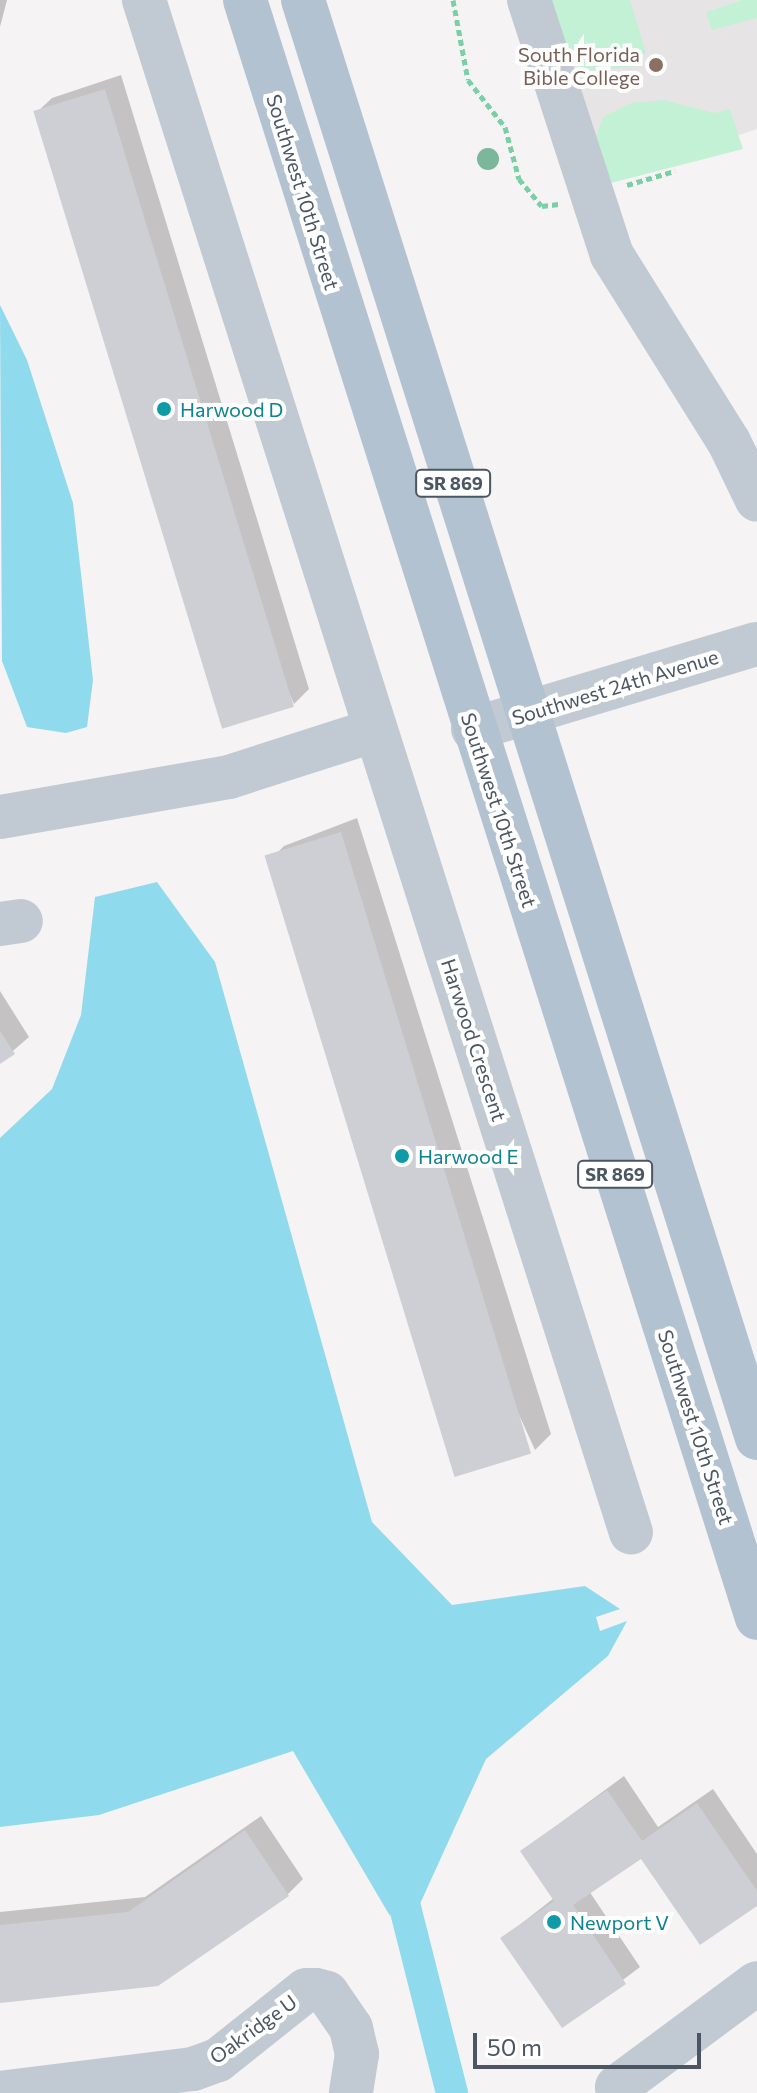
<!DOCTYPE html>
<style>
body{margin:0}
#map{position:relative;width:757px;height:2093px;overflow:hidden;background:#f5f3f3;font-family:Commissioner,sans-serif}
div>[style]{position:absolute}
.education>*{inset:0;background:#e6e4e5}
.green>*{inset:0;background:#c3f1d5}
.water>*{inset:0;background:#90daee}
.shadow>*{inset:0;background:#0003}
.canal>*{height:32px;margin:-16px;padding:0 16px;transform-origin:16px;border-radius:16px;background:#90daee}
.building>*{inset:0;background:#cdcfd5;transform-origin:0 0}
.path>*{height:5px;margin-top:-2.5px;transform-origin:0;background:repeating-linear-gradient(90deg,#7ad0a6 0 6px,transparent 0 10px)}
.minor>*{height:44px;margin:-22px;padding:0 22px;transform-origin:22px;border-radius:22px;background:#c1cad2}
.major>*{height:44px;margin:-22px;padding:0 22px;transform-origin:22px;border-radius:22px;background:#b3c2d1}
.trees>*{width:22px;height:22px;margin:-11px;border-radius:50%;background:#7bb799}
.dots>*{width:22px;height:22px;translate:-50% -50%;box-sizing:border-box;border:4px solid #fff;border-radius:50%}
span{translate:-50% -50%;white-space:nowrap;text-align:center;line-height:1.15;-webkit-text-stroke:8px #fff;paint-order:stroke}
.shield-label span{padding:2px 6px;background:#fff;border:2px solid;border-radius:6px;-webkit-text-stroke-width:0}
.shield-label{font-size:18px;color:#4a5661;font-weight:700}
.education-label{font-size:20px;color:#785e54}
.right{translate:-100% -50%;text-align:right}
.street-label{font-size:20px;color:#4a5661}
.culture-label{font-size:20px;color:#0d838f}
.left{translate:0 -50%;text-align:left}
.scale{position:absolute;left:473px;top:2033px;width:228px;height:36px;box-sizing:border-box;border:4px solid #4a5661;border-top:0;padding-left:10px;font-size:24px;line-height:28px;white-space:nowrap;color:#4a5661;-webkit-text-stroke:6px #fff;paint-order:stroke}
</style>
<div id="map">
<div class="education">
<div style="clip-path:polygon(536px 0,757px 0,757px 129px,593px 185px)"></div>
</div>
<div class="green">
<div style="clip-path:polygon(549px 0,630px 0,646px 53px,631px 61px,633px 67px,582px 71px,571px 60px)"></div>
<div style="clip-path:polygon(742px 0,757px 0,757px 18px,712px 30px,706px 12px)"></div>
<div style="clip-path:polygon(664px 100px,714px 113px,730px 109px,743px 149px,603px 185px,593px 145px,603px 117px,631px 103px)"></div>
</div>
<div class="water">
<div style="clip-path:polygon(0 305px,27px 360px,73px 503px,93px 680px,87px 727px,66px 733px,27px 727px,2px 661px)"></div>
<div style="clip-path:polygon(157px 882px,215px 962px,372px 1522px,452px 1605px,585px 1586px,620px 1609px,596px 1617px,600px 1631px,627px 1621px,608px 1656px,486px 1759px,419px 1906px,399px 1847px,391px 1848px,390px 1916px,293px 1751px,99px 1815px,0 1827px,0 1138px,52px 1089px,81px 1015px,95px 897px)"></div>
</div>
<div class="shadow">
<div style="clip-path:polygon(0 0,7px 0,0 27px)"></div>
<div style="clip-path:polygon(121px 75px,309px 689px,294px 704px,36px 113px,52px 98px)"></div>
<div style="clip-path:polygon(357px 818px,551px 1434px,535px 1450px,268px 862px,284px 846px)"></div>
<div style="clip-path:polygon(0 991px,29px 1037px,0 1062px)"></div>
<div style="clip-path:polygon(624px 1776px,658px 1827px,713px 1789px,757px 1854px,757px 1903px,641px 1856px,589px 1891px,640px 1967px,563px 2025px,503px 1938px,554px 1898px,522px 1851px)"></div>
<div style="clip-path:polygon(261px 1816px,303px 1879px,288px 1894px,0 2001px,0 1912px,145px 1897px)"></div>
</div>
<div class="canal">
<div style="left:390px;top:1848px;width:253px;rotate:75.8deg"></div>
</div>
<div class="building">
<div style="left:105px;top:89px;width:646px;height:75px;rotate:73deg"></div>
<div style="left:341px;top:832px;width:650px;height:80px;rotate:73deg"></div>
<div style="clip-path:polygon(0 1031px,15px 1054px,0 1064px)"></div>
<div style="clip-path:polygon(607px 1790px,642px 1841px,697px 1803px,757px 1891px,757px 1906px,700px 1945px,641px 1859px,573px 1905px,626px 1984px,562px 2028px,500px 1938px,554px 1901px,520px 1851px)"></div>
<div style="clip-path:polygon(245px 1830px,289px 1896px,158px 1986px,0 2003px,0 1925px,128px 1912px)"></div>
</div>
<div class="path">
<div style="left:453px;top:0;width:81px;rotate:79.4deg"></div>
<div style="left:468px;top:80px;width:60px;rotate:51.8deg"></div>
<div style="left:505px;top:127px;width:54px;rotate:74.9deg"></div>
<div style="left:519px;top:179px;width:35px;rotate:50deg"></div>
<div style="left:542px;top:206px;width:17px;rotate:-7deg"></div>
<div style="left:627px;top:185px;width:50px;rotate:-16.3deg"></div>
</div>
<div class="minor">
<div style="left:144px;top:0;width:1608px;rotate:72.37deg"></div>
<div style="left:529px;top:0;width:268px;rotate:72deg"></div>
<div style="left:612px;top:255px;width:221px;rotate:58deg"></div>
<div style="left:729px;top:442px;width:64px;rotate:64.2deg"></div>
<div style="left:473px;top:729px;width:296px;rotate:-16.7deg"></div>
<div style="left:0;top:817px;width:232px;rotate:-9.9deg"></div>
<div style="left:229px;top:777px;width:153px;rotate:-17.8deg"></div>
<div style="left:0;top:924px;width:21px;rotate:-8deg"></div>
<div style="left:0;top:2093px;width:194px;rotate:-7.1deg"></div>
<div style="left:193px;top:2069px;width:27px;rotate:-20deg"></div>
<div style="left:218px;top:2060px;width:112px;rotate:-38.5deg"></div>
<div style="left:306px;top:1990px;width:10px"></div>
<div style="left:316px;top:1990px;width:11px;rotate:15deg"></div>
<div style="left:327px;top:1993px;width:42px;rotate:55.6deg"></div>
<div style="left:351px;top:2028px;width:27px;rotate:77deg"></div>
<div style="left:357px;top:2054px;width:39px;rotate:99deg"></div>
<div style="left:624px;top:2093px;width:9px;rotate:-139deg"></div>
<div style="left:617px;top:2087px;width:174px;rotate:-36.6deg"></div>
</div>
<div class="major">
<div style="left:245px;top:0;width:1697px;rotate:72.44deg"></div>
<div style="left:303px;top:0;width:1508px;rotate:72.48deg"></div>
</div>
<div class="trees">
<div style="left:488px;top:159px"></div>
</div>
<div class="dots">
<div style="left:656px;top:65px;background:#8d6e63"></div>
<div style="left:164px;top:409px;background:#0f9aa8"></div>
<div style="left:402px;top:1156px;background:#0f9aa8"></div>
<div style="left:554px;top:1922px;background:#0f9aa8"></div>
</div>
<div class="shield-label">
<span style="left:453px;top:483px">SR 869</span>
<span style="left:615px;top:1174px">SR 869</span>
</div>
<div class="education-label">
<span class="right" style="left:640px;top:66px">South Florida<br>Bible College</span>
</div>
<div class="street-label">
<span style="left:303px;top:192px;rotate:73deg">Southwest 10th Street</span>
<span style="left:615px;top:687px;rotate:-17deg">Southwest 24th Avenue</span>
<span style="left:499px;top:810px;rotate:72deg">Southwest 10th Street</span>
<span style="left:474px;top:1040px;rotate:72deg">Harwood Crescent</span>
<span style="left:696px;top:1427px;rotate:72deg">Southwest 10th Street</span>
<span style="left:253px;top:2029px;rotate:-36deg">Oakridge U</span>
</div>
<div class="culture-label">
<span class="left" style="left:180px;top:409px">Harwood D</span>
<span class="left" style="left:418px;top:1156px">Harwood E</span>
<span class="left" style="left:570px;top:1922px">Newport V</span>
</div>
<div class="scale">50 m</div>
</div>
